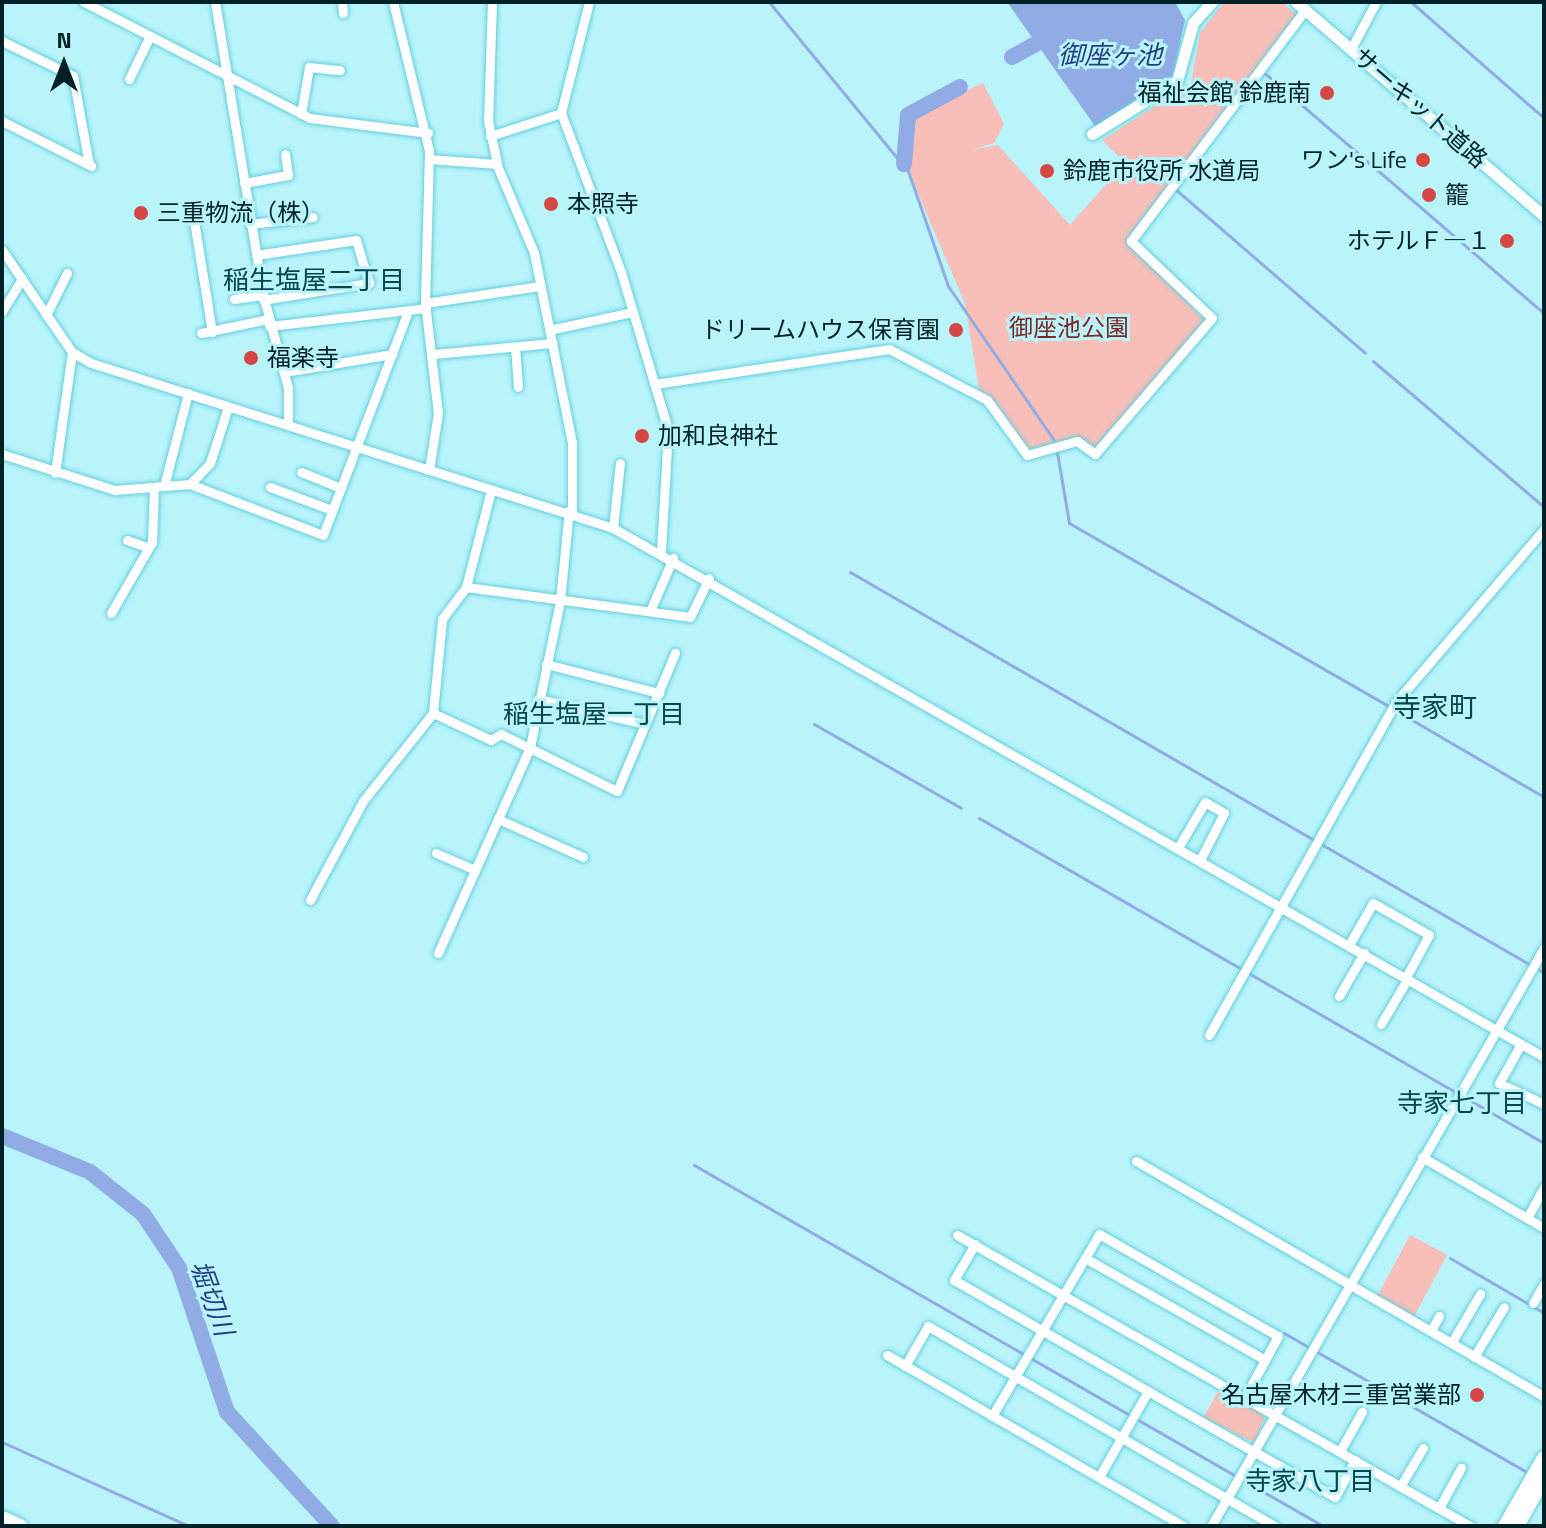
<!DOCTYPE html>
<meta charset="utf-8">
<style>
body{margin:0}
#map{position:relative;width:1546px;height:1528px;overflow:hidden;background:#b9f4fb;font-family:"Titillium Web","Noto Sans JP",sans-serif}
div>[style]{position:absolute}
.green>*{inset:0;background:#f8bfb9;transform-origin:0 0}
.water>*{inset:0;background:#91abe5}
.stream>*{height:3px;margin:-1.5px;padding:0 1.5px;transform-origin:1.5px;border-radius:1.5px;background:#91abe5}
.river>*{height:16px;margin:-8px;padding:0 8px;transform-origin:8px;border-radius:8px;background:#91abe5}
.roads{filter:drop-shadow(0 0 2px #65cfdc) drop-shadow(0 0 2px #65cfdc)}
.minor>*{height:9px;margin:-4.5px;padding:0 4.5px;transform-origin:4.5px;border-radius:4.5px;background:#fff}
.tertiary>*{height:11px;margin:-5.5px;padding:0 5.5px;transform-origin:5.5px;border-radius:5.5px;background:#fff}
.primary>*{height:14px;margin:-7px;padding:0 7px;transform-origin:7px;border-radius:7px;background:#fff}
.trunk>*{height:14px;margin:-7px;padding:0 7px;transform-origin:7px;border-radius:7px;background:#fff}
.dots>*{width:22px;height:22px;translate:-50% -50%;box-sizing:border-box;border:4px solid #b9f4fb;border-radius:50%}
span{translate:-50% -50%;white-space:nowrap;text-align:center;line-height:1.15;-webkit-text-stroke:6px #b9f4fb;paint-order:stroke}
.poi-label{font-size:24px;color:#002226}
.right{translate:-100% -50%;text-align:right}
.left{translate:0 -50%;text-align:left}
.street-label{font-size:24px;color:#002226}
.park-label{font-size:24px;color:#7e2826}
.water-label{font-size:26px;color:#243e82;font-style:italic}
.neighbourhood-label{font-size:26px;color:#05464d}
.quarter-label{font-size:28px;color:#05464d}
.frame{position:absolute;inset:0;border:4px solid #002226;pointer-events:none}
.north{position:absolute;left:24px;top:24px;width:80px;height:80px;-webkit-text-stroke:6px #b9f4fb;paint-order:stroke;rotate:0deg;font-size:22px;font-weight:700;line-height:32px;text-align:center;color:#002226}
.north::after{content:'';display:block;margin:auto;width:28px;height:36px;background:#002226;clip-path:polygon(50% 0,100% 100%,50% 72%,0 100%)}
</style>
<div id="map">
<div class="green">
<div style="clip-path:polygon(1224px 2px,1282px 2px,1297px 15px,1127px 239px,1206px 322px,1096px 449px,1074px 438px,1030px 449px,979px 390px,965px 304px,905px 163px,910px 116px,983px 83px,1004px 124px,994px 143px,971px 150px,998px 145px,1070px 225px,1125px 163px,1102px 140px,1191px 83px,1200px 33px)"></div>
<div style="left:1410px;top:1235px;width:42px;height:70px;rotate:28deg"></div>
<div style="clip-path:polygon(1220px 1388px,1266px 1414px,1255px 1443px,1203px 1418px)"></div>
</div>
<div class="water">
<div style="clip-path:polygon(1007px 2px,1175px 2px,1185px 20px,1173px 76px,1095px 126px)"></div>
</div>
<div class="stream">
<div style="left:769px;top:2px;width:219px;rotate:50.6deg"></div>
<div style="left:908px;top:171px;width:122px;rotate:70.8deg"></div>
<div style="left:948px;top:286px;width:187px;rotate:55.5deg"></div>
<div style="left:1411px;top:2px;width:176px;rotate:41.1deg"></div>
<div style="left:1261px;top:70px;width:373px;rotate:40.7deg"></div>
<div style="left:1174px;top:188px;width:252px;rotate:40.8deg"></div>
<div style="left:1373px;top:361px;width:225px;rotate:40.5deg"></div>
<div style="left:1057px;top:452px;width:72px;rotate:80.4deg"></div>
<div style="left:1069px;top:523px;width:369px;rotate:29.8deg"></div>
<div style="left:850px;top:572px;width:536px;rotate:30.01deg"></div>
<div style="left:1395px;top:710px;width:173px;rotate:30.3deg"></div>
<div style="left:814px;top:724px;width:169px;rotate:29.7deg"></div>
<div style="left:979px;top:818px;width:652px;rotate:29.91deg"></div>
<div style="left:1321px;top:844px;width:258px;rotate:30deg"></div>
<div style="left:694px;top:1165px;width:725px;rotate:29.85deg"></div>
<div style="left:1450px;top:1258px;width:109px;rotate:30.3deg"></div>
<div style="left:1284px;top:1333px;width:278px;rotate:29.8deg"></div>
<div style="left:2px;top:1442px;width:205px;rotate:24.2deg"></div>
</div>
<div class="river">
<div style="left:1012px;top:57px;width:29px;rotate:-29deg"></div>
<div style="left:904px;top:164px;width:49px;rotate:-85.3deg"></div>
<div style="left:908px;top:115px;width:59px;rotate:-28.3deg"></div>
<div style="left:2px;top:1136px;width:95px;rotate:22.2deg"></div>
<div style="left:90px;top:1172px;width:68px;rotate:38.4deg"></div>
<div style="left:143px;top:1214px;width:65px;rotate:56.3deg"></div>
<div style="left:179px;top:1268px;width:152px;rotate:71.6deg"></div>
<div style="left:227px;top:1412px;width:155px;rotate:47.4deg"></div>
</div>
<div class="roads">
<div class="minor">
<div style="left:84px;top:2px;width:254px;rotate:27.2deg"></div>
<div style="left:310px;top:118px;width:119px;rotate:7.2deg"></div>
<div style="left:215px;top:2px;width:297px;rotate:80.7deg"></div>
<div style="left:263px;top:295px;width:96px;rotate:75deg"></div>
<div style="left:288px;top:388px;width:37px;rotate:90deg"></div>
<div style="left:342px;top:2px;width:11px;rotate:85deg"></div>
<div style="left:393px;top:2px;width:153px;rotate:76.4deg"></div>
<div style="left:429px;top:151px;width:152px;rotate:91.5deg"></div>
<div style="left:425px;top:303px;width:111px;rotate:83.3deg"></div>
<div style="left:438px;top:413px;width:58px;rotate:99deg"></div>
<div style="left:492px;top:2px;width:119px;rotate:91.9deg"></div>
<div style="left:488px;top:121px;width:48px;rotate:78deg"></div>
<div style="left:498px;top:168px;width:92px;rotate:67deg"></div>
<div style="left:534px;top:253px;width:194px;rotate:78.7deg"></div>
<div style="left:572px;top:443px;width:68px;rotate:90deg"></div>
<div style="left:589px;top:2px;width:114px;rotate:104.2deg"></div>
<div style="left:561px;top:113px;width:170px;rotate:69.3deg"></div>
<div style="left:621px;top:272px;width:165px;rotate:73.4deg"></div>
<div style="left:668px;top:430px;width:121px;rotate:93.3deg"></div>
<div style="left:2px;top:41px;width:79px;rotate:26.2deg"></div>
<div style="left:73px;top:76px;width:90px;rotate:79.8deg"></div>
<div style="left:1351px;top:49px;width:53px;rotate:-62deg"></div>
<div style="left:129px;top:79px;width:48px;rotate:-64deg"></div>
<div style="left:301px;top:114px;width:48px;rotate:-80.3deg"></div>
<div style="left:309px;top:67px;width:31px;rotate:6deg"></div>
<div style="left:2px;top:121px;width:100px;rotate:26.8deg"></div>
<div style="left:490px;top:136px;width:75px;rotate:-17.9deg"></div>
<div style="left:429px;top:159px;width:68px;rotate:4.2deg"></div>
<div style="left:244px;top:183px;width:45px;rotate:-10.3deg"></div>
<div style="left:288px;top:175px;width:21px;rotate:-98deg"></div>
<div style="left:250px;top:224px;width:63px;rotate:-6.3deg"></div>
<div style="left:2px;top:250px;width:124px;rotate:55.5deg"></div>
<div style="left:72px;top:352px;width:22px;rotate:30deg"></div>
<div style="left:91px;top:363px;width:547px;rotate:17.54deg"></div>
<div style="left:613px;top:528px;width:1071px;rotate:29.61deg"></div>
<div style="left:256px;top:255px;width:101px;rotate:-8.5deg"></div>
<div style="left:356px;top:240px;width:45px;rotate:73.2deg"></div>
<div style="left:369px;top:283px;width:107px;rotate:170.9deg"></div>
<div style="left:234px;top:299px;width:29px;rotate:-8deg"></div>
<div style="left:425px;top:303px;width:116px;rotate:-8.4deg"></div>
<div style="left:2px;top:311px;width:38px;rotate:-58deg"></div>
<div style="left:46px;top:315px;width:47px;rotate:-63.4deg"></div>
<div style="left:269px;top:326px;width:158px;rotate:-6.5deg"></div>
<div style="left:549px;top:330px;width:86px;rotate:-12.1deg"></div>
<div style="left:212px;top:332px;width:119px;rotate:-99.2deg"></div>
<div style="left:193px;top:215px;width:56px;rotate:-8.3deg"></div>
<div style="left:201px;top:333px;width:68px;rotate:-11.8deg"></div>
<div style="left:515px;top:347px;width:40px;rotate:85.7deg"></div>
<div style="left:434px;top:354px;width:119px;rotate:-5.3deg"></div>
<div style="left:284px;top:372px;width:110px;rotate:-9.4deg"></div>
<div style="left:655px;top:384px;width:237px;rotate:-8.5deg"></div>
<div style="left:889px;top:349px;width:110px;rotate:27.5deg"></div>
<div style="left:987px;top:400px;width:68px;rotate:54deg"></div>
<div style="left:1027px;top:455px;width:52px;rotate:-15.6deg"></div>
<div style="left:1077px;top:441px;width:22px;rotate:36deg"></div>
<div style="left:1095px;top:454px;width:179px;rotate:-49.3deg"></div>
<div style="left:1212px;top:318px;width:112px;rotate:-136.5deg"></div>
<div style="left:1131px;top:241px;width:289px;rotate:-53deg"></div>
<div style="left:2px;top:454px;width:119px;rotate:17.7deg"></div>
<div style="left:115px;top:490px;width:75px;rotate:-4.6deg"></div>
<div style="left:190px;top:484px;width:29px;rotate:-46deg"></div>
<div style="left:210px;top:463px;width:59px;rotate:-72.2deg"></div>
<div style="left:301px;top:472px;width:43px;rotate:21.8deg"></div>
<div style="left:55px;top:473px;width:122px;rotate:-82deg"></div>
<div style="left:190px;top:484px;width:142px;rotate:21deg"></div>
<div style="left:323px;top:535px;width:236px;rotate:-69.2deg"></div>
<div style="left:164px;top:486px;width:96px;rotate:-75.5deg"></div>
<div style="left:270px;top:487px;width:66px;rotate:20.4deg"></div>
<div style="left:613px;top:528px;width:65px;rotate:-83.9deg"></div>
<div style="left:127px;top:540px;width:20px;rotate:20deg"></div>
<div style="left:466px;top:587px;width:226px;rotate:7.6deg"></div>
<div style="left:690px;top:617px;width:43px;rotate:-64deg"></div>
<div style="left:650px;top:611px;width:58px;rotate:-66.5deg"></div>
<div style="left:111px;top:613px;width:82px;rotate:-60deg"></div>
<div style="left:152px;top:542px;width:54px;rotate:-87.9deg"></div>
<div style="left:546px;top:664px;width:117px;rotate:14.4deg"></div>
<div style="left:538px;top:699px;width:110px;rotate:13.2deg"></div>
<div style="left:433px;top:713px;width:64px;rotate:25deg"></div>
<div style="left:491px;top:740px;width:12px;rotate:-31deg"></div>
<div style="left:501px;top:734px;width:129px;rotate:26.2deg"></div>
<div style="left:617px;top:791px;width:150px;rotate:-67.2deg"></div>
<div style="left:498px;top:819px;width:93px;rotate:24.1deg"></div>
<div style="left:1179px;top:846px;width:51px;rotate:-59.4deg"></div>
<div style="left:1205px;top:802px;width:22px;rotate:30deg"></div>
<div style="left:1224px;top:813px;width:51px;rotate:117.1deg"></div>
<div style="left:436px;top:853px;width:43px;rotate:23.6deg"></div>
<div style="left:310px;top:900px;width:112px;rotate:-61.8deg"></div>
<div style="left:363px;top:801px;width:112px;rotate:-51.5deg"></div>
<div style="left:433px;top:713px;width:94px;rotate:-84.5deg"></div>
<div style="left:442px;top:619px;width:40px;rotate:-53deg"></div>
<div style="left:466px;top:587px;width:100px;rotate:-75.5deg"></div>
<div style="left:1349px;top:945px;width:48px;rotate:-60.3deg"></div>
<div style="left:1373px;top:903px;width:64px;rotate:29.7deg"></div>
<div style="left:1429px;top:935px;width:48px;rotate:118.7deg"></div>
<div style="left:438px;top:953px;width:226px;rotate:-65.9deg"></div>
<div style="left:530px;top:747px;width:149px;rotate:-78.4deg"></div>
<div style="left:560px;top:601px;width:91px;rotate:-84.4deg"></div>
<div style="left:1339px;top:996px;width:50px;rotate:-59.8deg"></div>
<div style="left:1381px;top:1024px;width:53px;rotate:-59.6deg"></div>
<div style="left:1209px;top:1035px;width:381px;rotate:-60.7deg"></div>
<div style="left:1395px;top:703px;width:229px;rotate:-49.4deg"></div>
<div style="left:1521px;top:1044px;width:45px;rotate:119.4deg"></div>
<div style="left:1499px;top:1083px;width:50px;rotate:25deg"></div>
<div style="left:1422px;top:1157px;width:141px;rotate:30.2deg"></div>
<div style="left:1136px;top:1161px;width:471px;rotate:30deg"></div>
<div style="left:1527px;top:1218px;width:35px;rotate:-61deg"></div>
<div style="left:957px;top:1235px;width:590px;rotate:29.56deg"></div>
<div style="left:975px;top:1244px;width:42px;rotate:120.3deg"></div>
<div style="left:954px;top:1280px;width:344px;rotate:29.8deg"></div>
<div style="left:1253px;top:1451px;width:94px;rotate:29.3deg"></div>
<div style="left:1335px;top:1497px;width:42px;rotate:-61.6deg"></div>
<div style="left:1085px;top:1258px;width:207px;rotate:29.5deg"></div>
<div style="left:1533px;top:1303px;width:22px;rotate:-60deg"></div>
<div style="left:1431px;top:1331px;width:17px;rotate:-62deg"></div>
<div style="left:1452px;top:1342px;width:56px;rotate:-59.7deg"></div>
<div style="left:887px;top:1355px;width:342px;rotate:30deg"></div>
<div style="left:1474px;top:1357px;width:58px;rotate:-59deg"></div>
<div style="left:905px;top:1366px;width:46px;rotate:-60.1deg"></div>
<div style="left:928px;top:1326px;width:401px;rotate:30deg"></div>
<div style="left:992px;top:1416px;width:211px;rotate:-59.5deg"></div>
<div style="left:1099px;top:1234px;width:206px;rotate:29.7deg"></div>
<div style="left:1278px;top:1336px;width:69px;rotate:118.4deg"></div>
<div style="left:1340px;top:1451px;width:45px;rotate:-60.6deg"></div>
<div style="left:1099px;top:1477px;width:99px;rotate:-60.3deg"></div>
<div style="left:1401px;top:1485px;width:43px;rotate:-59.3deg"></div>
<div style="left:1439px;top:1508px;width:46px;rotate:-61.2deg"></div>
<div style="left:1211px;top:1526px;width:667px;rotate:-60.05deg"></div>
</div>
<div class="tertiary">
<div style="left:1296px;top:2px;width:328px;rotate:40.8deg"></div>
<div style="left:1092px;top:134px;width:100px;rotate:-31.9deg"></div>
<div style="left:1177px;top:81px;width:60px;rotate:-74.6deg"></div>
<div style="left:1193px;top:23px;width:28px;rotate:-48deg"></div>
</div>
<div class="primary">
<div style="left:2px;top:1518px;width:20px;rotate:24deg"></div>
</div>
<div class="trunk">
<div style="left:1505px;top:1526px;width:78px;rotate:-60.2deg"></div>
<div style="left:1517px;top:1526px;width:55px;rotate:-60.6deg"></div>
</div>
</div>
<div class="dots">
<div style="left:1327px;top:93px;background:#d64743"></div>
<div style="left:1423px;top:160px;background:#d64743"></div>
<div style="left:1047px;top:171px;background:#d64743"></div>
<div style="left:1429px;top:195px;background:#d64743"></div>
<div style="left:551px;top:204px;background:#d64743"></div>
<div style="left:141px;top:213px;background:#d64743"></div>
<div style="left:1507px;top:241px;background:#d64743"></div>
<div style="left:956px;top:330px;background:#d64743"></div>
<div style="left:251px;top:358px;background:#d64743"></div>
<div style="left:642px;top:436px;background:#d64743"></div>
<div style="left:1477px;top:1395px;background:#d64743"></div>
</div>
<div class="poi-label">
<span class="right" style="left:1311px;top:93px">福祉会館 鈴鹿南</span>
<span class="right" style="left:1407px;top:160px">ワン's Life</span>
<span class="left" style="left:1063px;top:171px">鈴鹿市役所 水道局</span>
<span class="left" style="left:1445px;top:195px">籠</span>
<span class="left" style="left:567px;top:204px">本照寺</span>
<span class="left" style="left:157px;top:213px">三重物流（株）</span>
<span class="right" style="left:1491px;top:241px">ホテルＦ―１</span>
<span class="right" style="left:940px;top:330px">ドリームハウス保育園</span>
<span class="left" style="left:267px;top:358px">福楽寺</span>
<span class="left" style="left:658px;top:436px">加和良神社</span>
<span class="right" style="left:1461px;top:1395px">名古屋木材三重営業部</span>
</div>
<div class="street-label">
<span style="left:1420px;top:108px;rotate:41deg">サーキット道路</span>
</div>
<div class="park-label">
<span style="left:1069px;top:328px">御座池公園</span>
</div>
<div class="water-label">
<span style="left:1110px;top:55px">御座ヶ池</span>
<span style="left:212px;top:1298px;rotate:70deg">堀切川</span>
</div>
<div class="neighbourhood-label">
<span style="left:314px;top:280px">稲生塩屋二丁目</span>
<span style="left:594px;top:714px">稲生塩屋一丁目</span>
<span style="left:1462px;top:1103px">寺家七丁目</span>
<span style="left:1310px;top:1481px">寺家八丁目</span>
</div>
<div class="quarter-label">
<span style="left:1435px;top:707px">寺家町</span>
</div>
<div class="frame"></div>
<div class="north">N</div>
</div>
